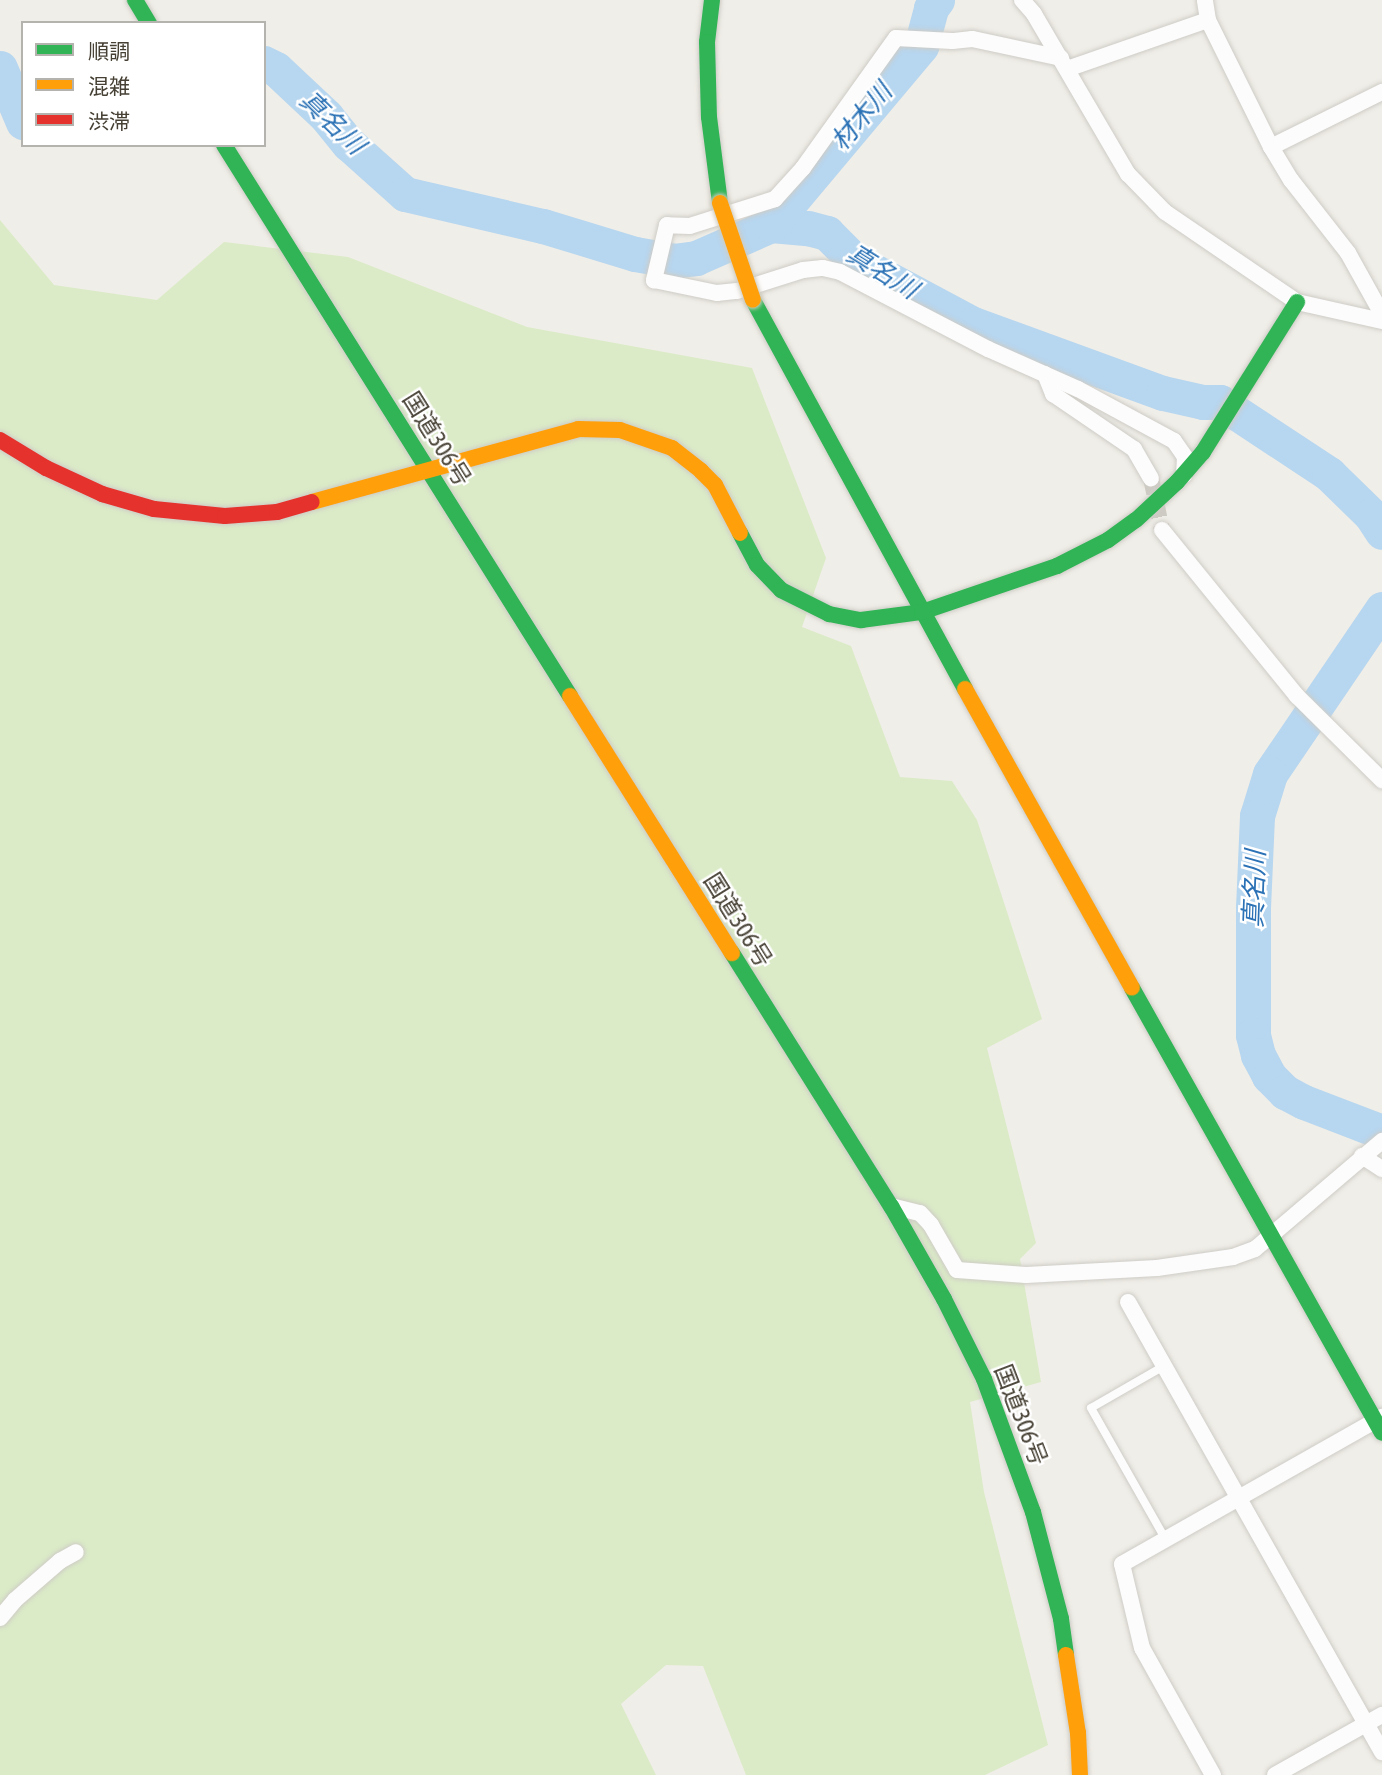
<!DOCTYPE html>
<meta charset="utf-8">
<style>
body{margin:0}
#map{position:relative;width:1382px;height:1775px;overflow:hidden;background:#f0eee8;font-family:"Asap Condensed","Noto Sans JP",sans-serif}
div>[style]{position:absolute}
.green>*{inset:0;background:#dbebc7}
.river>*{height:35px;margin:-17.5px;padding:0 17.5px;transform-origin:17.5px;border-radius:17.5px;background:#b7d6ef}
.street-tunnel>*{height:16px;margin-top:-8px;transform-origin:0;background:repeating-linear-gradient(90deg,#cecbc4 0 16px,transparent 0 24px)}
.roads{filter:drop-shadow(0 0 2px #ceccc6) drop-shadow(0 0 2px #ceccc6)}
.lane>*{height:8px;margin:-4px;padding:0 4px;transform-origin:4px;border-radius:4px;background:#fdfcfc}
.street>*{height:16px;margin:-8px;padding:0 8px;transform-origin:8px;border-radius:8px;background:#fdfcfc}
.fast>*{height:16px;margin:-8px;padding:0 8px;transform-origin:8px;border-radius:8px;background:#30b455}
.slow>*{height:16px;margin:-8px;padding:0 8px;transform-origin:8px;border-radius:8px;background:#ff9f0a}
.jam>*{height:16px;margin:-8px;padding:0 8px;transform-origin:8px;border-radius:8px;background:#e5322d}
.bridges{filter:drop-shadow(0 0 2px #d0ccbf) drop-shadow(0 0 2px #d0ccbf)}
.slow-bridge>*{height:16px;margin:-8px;padding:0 8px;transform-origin:8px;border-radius:8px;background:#ff9f0a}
span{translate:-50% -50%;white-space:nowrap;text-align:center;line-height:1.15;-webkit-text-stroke:5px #fff;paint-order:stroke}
.street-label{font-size:24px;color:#464034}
.water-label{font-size:26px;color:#2a71b5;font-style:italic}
.legend{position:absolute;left:21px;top:21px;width:245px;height:126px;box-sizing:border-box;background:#fff;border:2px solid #b5b3ae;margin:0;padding:9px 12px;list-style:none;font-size:21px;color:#464034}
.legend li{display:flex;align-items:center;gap:14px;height:35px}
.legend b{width:35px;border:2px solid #b5b3ae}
</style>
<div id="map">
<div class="green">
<div style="clip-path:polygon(0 220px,54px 285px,157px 300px,224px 242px,348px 257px,527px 327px,752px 368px,826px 558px,802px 627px,851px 646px,900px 777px,952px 781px,977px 820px,1042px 1019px,987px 1048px,1036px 1243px,1020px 1259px,1041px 1382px,970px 1402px,984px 1492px,1048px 1745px,985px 1775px,746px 1775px,703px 1666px,666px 1665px,621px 1704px,656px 1775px,0 1775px)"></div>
</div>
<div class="river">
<div style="left:264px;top:63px;width:13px;rotate:27deg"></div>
<div style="left:276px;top:69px;width:69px;rotate:43.2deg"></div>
<div style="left:326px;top:116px;width:36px;rotate:51deg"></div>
<div style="left:349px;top:144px;width:75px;rotate:41.8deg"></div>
<div style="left:405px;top:194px;width:142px;rotate:13.1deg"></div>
<div style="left:543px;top:226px;width:96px;rotate:16.9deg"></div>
<div style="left:635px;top:254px;width:39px;rotate:10deg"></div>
<div style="left:673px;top:261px;width:23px;rotate:-7deg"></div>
<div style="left:696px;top:258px;width:82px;rotate:-23.7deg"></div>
<div style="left:771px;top:225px;width:37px;rotate:5deg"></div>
<div style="left:808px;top:228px;width:20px;rotate:15deg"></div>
<div style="left:827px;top:233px;width:40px;rotate:45deg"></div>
<div style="left:855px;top:261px;width:134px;rotate:28.1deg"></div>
<div style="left:973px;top:324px;width:202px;rotate:20deg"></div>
<div style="left:1163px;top:393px;width:41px;rotate:12.7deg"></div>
<div style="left:1203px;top:402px;width:17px"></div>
<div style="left:1220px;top:402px;width:131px;rotate:33.4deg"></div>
<div style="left:1329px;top:474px;width:59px;rotate:44.3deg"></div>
<div style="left:1371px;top:515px;width:20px;rotate:57deg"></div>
<div style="left:0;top:68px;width:59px;rotate:66.9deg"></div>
<div style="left:771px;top:225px;width:234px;rotate:-50deg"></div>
<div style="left:921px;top:46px;width:39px;rotate:-75deg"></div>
<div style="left:931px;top:8px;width:10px;rotate:-53deg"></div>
<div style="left:1382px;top:609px;width:199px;rotate:124.2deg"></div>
<div style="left:1270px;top:774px;width:44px;rotate:107.2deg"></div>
<div style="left:1257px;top:816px;width:91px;rotate:92.5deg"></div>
<div style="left:1253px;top:907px;width:128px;rotate:90deg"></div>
<div style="left:1253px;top:1035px;width:21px;rotate:76deg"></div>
<div style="left:1258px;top:1055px;width:24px;rotate:62deg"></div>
<div style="left:1269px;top:1076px;width:23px;rotate:45deg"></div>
<div style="left:1285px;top:1092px;width:21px;rotate:28deg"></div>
<div style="left:1304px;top:1102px;width:84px;rotate:21deg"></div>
</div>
<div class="street-tunnel">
<div style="left:1151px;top:478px;width:53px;rotate:78.1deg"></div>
</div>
<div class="roads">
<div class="lane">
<div style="left:1164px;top:1366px;width:84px;rotate:150.1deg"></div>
<div style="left:1091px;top:1408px;width:152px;rotate:60.4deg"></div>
</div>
<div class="street">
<div style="left:1022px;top:0;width:18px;rotate:49deg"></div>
<div style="left:1034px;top:14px;width:186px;rotate:59.6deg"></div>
<div style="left:1128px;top:174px;width:53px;rotate:45.8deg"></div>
<div style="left:1165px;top:212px;width:160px;rotate:34.3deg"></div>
<div style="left:1297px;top:302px;width:87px;rotate:12.6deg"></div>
<div style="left:1208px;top:20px;width:142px;rotate:63.6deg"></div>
<div style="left:1271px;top:147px;width:39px;rotate:59deg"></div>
<div style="left:1291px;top:180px;width:93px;rotate:52deg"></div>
<div style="left:1348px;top:253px;width:70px;rotate:60.9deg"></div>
<div style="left:1061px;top:58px;width:91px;rotate:-167.9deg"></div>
<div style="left:972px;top:39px;width:20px;rotate:174deg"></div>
<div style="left:952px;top:41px;width:56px;rotate:-176.9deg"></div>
<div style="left:896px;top:38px;width:160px;rotate:125.6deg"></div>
<div style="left:803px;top:168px;width:42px;rotate:132.1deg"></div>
<div style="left:775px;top:199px;width:89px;rotate:162.4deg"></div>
<div style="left:690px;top:226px;width:23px;rotate:-178deg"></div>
<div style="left:667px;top:225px;width:57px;rotate:103.3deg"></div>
<div style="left:654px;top:280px;width:64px;rotate:11.7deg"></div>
<div style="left:717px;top:293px;width:20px;rotate:-6deg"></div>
<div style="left:737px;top:291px;width:69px;rotate:-17.7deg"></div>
<div style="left:803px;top:270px;width:20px;rotate:-6deg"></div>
<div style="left:823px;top:268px;width:17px;rotate:13deg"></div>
<div style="left:840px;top:272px;width:167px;rotate:27.5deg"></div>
<div style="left:988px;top:349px;width:98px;rotate:24deg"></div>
<div style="left:1078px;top:389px;width:109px;rotate:28.4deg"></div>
<div style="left:1174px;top:441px;width:19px;rotate:55deg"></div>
<div style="left:1185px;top:457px;width:18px;rotate:93deg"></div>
<div style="left:1067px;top:69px;width:149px;rotate:-19.2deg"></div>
<div style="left:1208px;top:20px;width:20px;rotate:-99deg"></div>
<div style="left:1271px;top:147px;width:124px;rotate:-26.4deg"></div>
<div style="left:1045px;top:374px;width:22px;rotate:68deg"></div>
<div style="left:1053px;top:394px;width:98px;rotate:34.2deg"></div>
<div style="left:1134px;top:449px;width:34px;rotate:60deg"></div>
<div style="left:1162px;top:530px;width:214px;rotate:50.9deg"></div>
<div style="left:1297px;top:696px;width:120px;rotate:44.7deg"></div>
<div style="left:1362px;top:1156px;width:24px;rotate:33deg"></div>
<div style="left:891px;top:1206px;width:30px;rotate:14deg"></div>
<div style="left:920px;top:1213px;width:16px;rotate:47deg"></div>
<div style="left:931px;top:1225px;width:52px;rotate:60deg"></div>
<div style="left:957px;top:1270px;width:69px;rotate:4.1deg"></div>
<div style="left:1026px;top:1275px;width:131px;rotate:-3.1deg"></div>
<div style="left:1157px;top:1268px;width:77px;rotate:-8.2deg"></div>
<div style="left:1233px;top:1257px;width:23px;rotate:-20deg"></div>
<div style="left:1255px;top:1249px;width:167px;rotate:-40.4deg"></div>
<div style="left:1128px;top:1302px;width:517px;rotate:60.56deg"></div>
<div style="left:0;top:1618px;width:23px;rotate:-50deg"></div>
<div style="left:15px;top:1600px;width:60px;rotate:-40.9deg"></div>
<div style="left:60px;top:1561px;width:18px;rotate:-29deg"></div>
<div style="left:1213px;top:1775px;width:145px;rotate:-119.2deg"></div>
<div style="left:1142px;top:1648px;width:86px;rotate:-103.4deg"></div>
<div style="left:1122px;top:1564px;width:299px;rotate:-29.5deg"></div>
<div style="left:1275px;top:1775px;width:123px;rotate:-29.3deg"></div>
</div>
<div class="fast">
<div style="left:135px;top:0;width:27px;rotate:59deg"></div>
<div style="left:712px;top:0;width:42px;rotate:96.8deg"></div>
<div style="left:707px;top:42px;width:75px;rotate:88.5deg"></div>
<div style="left:709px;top:117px;width:87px;rotate:82.7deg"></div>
<div style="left:224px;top:145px;width:651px;rotate:57.87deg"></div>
<div style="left:753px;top:300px;width:443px;rotate:61.4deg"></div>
<div style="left:740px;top:533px;width:36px;rotate:62deg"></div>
<div style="left:757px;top:565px;width:35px;rotate:46deg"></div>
<div style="left:781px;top:590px;width:54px;rotate:26.6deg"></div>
<div style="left:829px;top:614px;width:33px;rotate:11deg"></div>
<div style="left:861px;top:620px;width:62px;rotate:-7.5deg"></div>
<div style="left:922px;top:612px;width:143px;rotate:-18.8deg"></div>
<div style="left:1057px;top:566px;width:57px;rotate:-27deg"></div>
<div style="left:1108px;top:540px;width:34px;rotate:-36deg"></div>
<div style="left:1136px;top:520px;width:56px;rotate:-42.8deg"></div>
<div style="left:1177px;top:482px;width:40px;rotate:-49deg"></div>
<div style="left:1203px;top:452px;width:177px;rotate:-57.9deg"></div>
<div style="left:732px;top:953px;width:299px;rotate:57.9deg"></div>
<div style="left:891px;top:1206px;width:107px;rotate:60.3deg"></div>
<div style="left:944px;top:1299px;width:89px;rotate:63.4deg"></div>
<div style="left:984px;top:1379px;width:142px;rotate:69.8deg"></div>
<div style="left:1033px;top:1512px;width:111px;rotate:75.3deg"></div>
<div style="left:1061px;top:1619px;width:36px;rotate:82deg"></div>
<div style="left:1132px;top:988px;width:510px;rotate:60.67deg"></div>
</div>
<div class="slow">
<div style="left:312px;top:502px;width:276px;rotate:-15.3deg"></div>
<div style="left:578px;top:429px;width:42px;rotate:1.4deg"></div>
<div style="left:620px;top:430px;width:55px;rotate:19.1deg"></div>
<div style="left:672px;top:448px;width:37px;rotate:38deg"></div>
<div style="left:701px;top:471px;width:20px;rotate:45deg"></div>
<div style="left:715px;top:485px;width:54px;rotate:62.5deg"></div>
<div style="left:965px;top:689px;width:342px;rotate:60.8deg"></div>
<div style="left:570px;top:696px;width:304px;rotate:57.8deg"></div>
<div style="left:1066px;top:1655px;width:79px;rotate:81.3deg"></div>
<div style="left:1078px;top:1733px;width:42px;rotate:87.3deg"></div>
</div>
<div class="jam">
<div style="left:0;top:440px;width:54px;rotate:31.3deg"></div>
<div style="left:46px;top:468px;width:62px;rotate:24.9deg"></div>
<div style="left:102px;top:494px;width:54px;rotate:16.1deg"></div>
<div style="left:154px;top:509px;width:71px;rotate:5.6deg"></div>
<div style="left:225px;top:516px;width:52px;rotate:-4.4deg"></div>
<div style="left:277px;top:512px;width:36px;rotate:-16deg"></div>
</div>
</div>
<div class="bridges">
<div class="slow-bridge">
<div style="left:720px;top:203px;width:102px;rotate:71.2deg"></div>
</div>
</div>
<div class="street-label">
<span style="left:437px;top:439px;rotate:58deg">国道306号</span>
<span style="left:738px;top:920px;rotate:58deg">国道306号</span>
<span style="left:1021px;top:1415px;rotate:69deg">国道306号</span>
</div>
<div class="water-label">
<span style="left:862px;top:117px;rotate:-50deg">材木川</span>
<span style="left:332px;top:123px;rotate:44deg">真名川</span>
<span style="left:882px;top:272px;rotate:32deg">真名川</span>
<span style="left:1255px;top:889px;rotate:-88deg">真名川</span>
</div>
<ul class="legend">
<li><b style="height:9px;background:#30b455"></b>順調</li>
<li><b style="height:9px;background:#ff9f0a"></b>混雑</li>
<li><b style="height:9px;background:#e5322d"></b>渋滞</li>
</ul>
</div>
